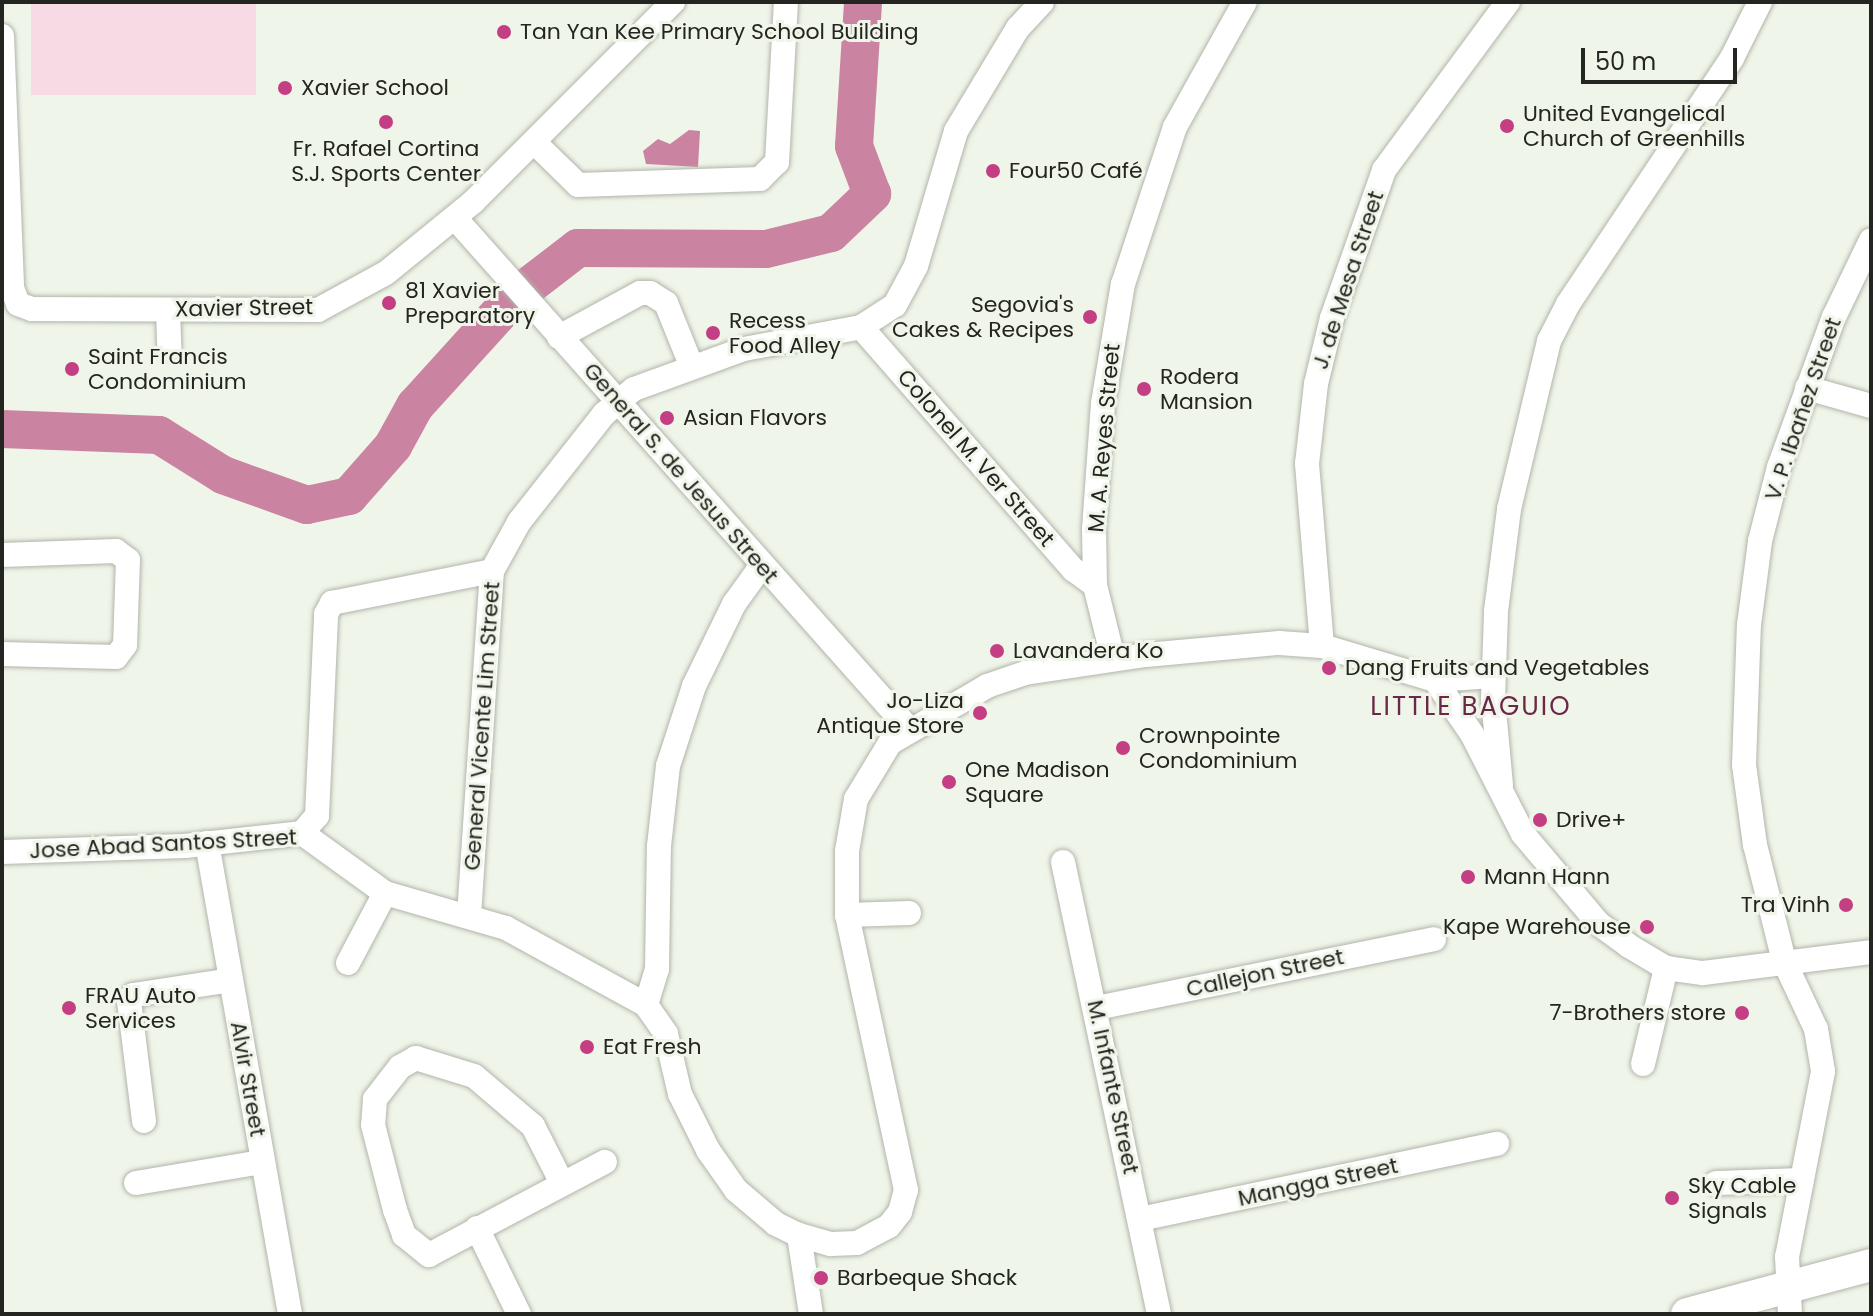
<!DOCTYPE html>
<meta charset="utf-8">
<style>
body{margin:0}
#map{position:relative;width:1873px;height:1316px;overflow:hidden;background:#f0f5e9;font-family:Poppins,sans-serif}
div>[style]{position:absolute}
.green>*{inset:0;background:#f8dae5;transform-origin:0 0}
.water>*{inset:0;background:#ca83a1}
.river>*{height:38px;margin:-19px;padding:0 19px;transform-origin:19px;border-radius:19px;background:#ca83a1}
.roads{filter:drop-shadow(0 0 2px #b1b5aa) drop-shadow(0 0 2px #b1b5aa)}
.minor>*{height:24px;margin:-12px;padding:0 12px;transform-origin:12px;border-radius:12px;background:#fff}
.major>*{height:32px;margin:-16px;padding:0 16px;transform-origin:16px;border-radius:16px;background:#fff}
.dots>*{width:22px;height:22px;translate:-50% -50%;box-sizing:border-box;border:4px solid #f0f5e9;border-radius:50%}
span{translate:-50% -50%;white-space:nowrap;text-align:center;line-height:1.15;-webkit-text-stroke:6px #f0f5e9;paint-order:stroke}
.poi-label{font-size:22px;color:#242521}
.left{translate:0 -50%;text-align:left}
.right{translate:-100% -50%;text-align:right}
.street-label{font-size:22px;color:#242521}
.quarter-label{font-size:26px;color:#692847;letter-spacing:2px}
.frame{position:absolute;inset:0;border:4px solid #242521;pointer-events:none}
.scale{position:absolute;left:1581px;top:48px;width:156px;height:36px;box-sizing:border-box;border:4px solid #242521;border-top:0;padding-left:10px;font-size:24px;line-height:28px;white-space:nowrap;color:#242521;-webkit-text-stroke:6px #f0f5e9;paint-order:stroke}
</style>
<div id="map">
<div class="green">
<div style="left:31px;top:2px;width:225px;height:93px"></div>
</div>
<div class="water">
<div style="clip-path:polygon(689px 130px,700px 131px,698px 167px,646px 164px,643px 151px,658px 139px,670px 144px)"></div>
</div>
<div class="river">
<div style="left:2px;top:429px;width:157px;rotate:2.2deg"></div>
<div style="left:159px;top:435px;width:75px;rotate:32deg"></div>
<div style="left:223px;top:475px;width:89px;rotate:19.7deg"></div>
<div style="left:307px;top:505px;width:43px;rotate:-12.1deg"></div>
<div style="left:349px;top:496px;width:67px;rotate:-48.7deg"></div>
<div style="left:393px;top:446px;width:46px;rotate:-61.2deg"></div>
<div style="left:415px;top:406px;width:146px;rotate:-47.8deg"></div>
<div style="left:513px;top:298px;width:82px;rotate:-37.6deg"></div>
<div style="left:578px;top:248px;width:188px;rotate:0.3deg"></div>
<div style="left:766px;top:249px;width:67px;rotate:-13.8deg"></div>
<div style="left:831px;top:233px;width:57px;rotate:-43.6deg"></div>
<div style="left:872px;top:194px;width:51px;rotate:-110.6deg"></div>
<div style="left:854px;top:146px;width:144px;rotate:-86.4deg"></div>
</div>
<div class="roads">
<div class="minor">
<div style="left:2px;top:36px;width:252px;rotate:87.7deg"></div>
<div style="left:12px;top:288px;width:17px;rotate:69deg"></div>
<div style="left:18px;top:304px;width:15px;rotate:20deg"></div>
<div style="left:32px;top:309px;width:286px;rotate:0.2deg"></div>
<div style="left:318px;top:310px;width:77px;rotate:-28.6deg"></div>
<div style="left:386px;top:273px;width:112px;rotate:-39.2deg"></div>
<div style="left:473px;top:202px;width:283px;rotate:-45deg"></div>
<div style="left:535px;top:143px;width:60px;rotate:44.3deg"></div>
<div style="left:578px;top:185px;width:182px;rotate:-1.9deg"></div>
<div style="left:760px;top:179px;width:24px;rotate:-45deg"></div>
<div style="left:777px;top:162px;width:160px;rotate:-86.8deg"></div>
<div style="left:455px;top:218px;width:684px;rotate:48.38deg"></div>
<div style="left:168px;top:310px;width:38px;rotate:88deg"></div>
<div style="left:861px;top:327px;width:323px;rotate:48.8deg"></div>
<div style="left:1074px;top:570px;width:26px;rotate:36deg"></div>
<div style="left:559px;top:337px;width:92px;rotate:-28.5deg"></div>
<div style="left:640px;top:293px;width:10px"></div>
<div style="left:650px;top:293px;width:19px;rotate:32deg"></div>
<div style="left:666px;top:303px;width:67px;rotate:68deg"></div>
<div style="left:1807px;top:388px;width:66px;rotate:15.7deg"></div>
<div style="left:2px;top:555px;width:114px;rotate:-2deg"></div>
<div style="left:116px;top:551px;width:15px;rotate:37deg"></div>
<div style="left:128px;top:560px;width:85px;rotate:92deg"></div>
<div style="left:125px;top:645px;width:15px;rotate:127deg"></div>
<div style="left:116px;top:657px;width:114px;rotate:-178.5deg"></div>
<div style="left:1322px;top:646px;width:183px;rotate:-94.7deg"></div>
<div style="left:1307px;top:464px;width:81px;rotate:-83.6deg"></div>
<div style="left:1316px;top:384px;width:68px;rotate:-76.4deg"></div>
<div style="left:1332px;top:318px;width:157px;rotate:-70.6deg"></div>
<div style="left:1384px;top:170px;width:209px;rotate:-53.6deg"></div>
<div style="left:1113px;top:658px;width:75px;rotate:-103.9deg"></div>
<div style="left:1095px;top:585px;width:56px;rotate:-91deg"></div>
<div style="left:1094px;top:529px;width:126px;rotate:-85.9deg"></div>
<div style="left:1103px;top:403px;width:121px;rotate:-80.5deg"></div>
<div style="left:1123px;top:284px;width:165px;rotate:-71.7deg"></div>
<div style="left:1175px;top:127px;width:143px;rotate:-60.8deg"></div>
<div style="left:1435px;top:680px;width:65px;rotate:55.6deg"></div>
<div style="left:1472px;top:734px;width:112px;rotate:63deg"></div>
<div style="left:1523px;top:834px;width:118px;rotate:49.8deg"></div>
<div style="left:1599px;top:924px;width:37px;rotate:36deg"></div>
<div style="left:1629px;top:946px;width:43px;rotate:30.7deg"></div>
<div style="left:1666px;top:968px;width:37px;rotate:8deg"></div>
<div style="left:1703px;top:973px;width:169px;rotate:-7.1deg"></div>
<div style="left:1501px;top:785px;width:86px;rotate:-95.3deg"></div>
<div style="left:1493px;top:699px;width:88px;rotate:-88deg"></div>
<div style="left:1496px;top:611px;width:103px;rotate:-82.7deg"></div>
<div style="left:1509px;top:509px;width:173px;rotate:-76.6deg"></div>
<div style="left:1549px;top:341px;width:42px;rotate:-62.8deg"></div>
<div style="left:1568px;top:304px;width:296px;rotate:-56.3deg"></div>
<div style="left:1732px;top:58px;width:63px;rotate:-63.4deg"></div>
<div style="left:302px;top:833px;width:23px;rotate:-49deg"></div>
<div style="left:317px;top:816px;width:202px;rotate:-87.4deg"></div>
<div style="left:326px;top:614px;width:13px;rotate:-61deg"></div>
<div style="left:332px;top:603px;width:163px;rotate:-11.3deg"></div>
<div style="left:207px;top:843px;width:478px;rotate:80deg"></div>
<div style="left:2px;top:852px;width:183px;rotate:-1.9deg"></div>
<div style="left:185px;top:846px;width:118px;rotate:-6.3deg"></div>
<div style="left:302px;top:833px;width:102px;rotate:35.9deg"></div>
<div style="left:385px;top:893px;width:126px;rotate:16.1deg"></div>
<div style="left:506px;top:928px;width:160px;rotate:28.8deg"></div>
<div style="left:646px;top:1005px;width:35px;rotate:55deg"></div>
<div style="left:666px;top:1034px;width:62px;rotate:76.9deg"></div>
<div style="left:680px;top:1094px;width:63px;rotate:63.4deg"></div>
<div style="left:708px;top:1150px;width:49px;rotate:55deg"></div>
<div style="left:736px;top:1190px;width:52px;rotate:40.4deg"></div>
<div style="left:776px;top:1224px;width:25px;rotate:26deg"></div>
<div style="left:799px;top:1235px;width:33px;rotate:16deg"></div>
<div style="left:831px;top:1244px;width:26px;rotate:-2deg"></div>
<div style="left:857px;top:1243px;width:36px;rotate:-28deg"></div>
<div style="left:889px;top:1226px;width:18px;rotate:-52deg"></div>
<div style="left:900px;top:1212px;width:23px;rotate:-75deg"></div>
<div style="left:906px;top:1190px;width:281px;rotate:-102.1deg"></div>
<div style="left:847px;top:915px;width:64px;rotate:-90deg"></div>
<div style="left:847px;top:851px;width:53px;rotate:-80.2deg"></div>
<div style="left:856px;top:799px;width:66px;rotate:-58.7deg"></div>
<div style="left:890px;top:743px;width:113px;rotate:-30.4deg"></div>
<div style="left:987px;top:686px;width:40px;rotate:-18.9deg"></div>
<div style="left:1025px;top:673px;width:122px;rotate:-8.5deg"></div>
<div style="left:1146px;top:655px;width:134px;rotate:-5.2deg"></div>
<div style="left:1279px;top:643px;width:43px;rotate:4deg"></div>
<div style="left:1322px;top:646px;width:118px;rotate:16.7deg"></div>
<div style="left:1435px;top:680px;width:58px;rotate:-3.9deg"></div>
<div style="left:1063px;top:862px;width:462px;rotate:78deg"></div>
<div style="left:847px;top:915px;width:62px;rotate:-1.8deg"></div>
<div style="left:469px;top:916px;width:346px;rotate:-86.2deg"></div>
<div style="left:492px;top:571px;width:56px;rotate:-61.1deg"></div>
<div style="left:519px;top:522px;width:137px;rotate:-51.8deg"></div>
<div style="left:604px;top:414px;width:39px;rotate:-40deg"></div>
<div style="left:634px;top:389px;width:117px;rotate:-20deg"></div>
<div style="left:744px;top:349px;width:119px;rotate:-10.6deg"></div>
<div style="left:861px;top:327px;width:40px;rotate:-32.9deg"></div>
<div style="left:895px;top:305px;width:44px;rotate:-61.7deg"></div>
<div style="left:916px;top:266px;width:141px;rotate:-73.5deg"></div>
<div style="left:956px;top:131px;width:120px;rotate:-59deg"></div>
<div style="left:1018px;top:28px;width:35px;rotate:-47deg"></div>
<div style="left:348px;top:963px;width:79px;rotate:-62.1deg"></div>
<div style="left:646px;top:1005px;width:38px;rotate:-73deg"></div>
<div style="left:657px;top:969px;width:123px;rotate:-89.1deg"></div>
<div style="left:659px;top:846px;width:81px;rotate:-83.6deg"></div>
<div style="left:668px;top:766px;width:84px;rotate:-72deg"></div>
<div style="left:694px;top:686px;width:91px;rotate:-64deg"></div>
<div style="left:734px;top:604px;width:48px;rotate:-54.3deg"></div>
<div style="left:1096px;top:1008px;width:345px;rotate:-11.5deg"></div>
<div style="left:1643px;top:1064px;width:99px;rotate:-76.5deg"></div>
<div style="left:144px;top:1121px;width:121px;rotate:-97.1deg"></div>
<div style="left:129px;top:1001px;width:7px;rotate:-56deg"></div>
<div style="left:133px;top:995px;width:99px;rotate:-8.7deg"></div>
<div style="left:136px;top:1183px;width:128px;rotate:-9.5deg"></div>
<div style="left:562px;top:1183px;width:64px;rotate:-117deg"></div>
<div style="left:533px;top:1126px;width:77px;rotate:-139.7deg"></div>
<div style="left:474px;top:1076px;width:61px;rotate:-162.8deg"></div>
<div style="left:416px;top:1058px;width:18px;rotate:151deg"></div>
<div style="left:400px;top:1067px;width:41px;rotate:128deg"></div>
<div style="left:375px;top:1099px;width:26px;rotate:94deg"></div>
<div style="left:373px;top:1125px;width:88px;rotate:75.5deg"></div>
<div style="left:395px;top:1210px;width:27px;rotate:70deg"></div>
<div style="left:404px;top:1235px;width:32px;rotate:39deg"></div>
<div style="left:429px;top:1255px;width:199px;rotate:-27.9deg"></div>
<div style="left:1716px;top:1183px;width:86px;rotate:-2deg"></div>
<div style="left:1140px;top:1219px;width:365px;rotate:-11.9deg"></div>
<div style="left:477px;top:1228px;width:96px;rotate:64deg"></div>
<div style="left:799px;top:1235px;width:80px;rotate:81.4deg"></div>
<div style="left:1790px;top:1314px;width:57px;rotate:-93deg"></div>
<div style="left:1787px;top:1257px;width:189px;rotate:-79deg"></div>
<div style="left:1823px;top:1071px;width:43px;rotate:-99.5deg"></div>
<div style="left:1816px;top:1029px;width:75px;rotate:-115.2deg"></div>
<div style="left:1784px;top:961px;width:120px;rotate:-104deg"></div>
<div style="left:1755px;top:845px;width:81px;rotate:-97.8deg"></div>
<div style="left:1744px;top:765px;width:140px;rotate:-88deg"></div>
<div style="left:1749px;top:625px;width:85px;rotate:-82.5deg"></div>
<div style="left:1760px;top:541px;width:76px;rotate:-75.6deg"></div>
<div style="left:1779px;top:467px;width:160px;rotate:-69.9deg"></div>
<div style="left:1834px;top:317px;width:85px;rotate:-64.3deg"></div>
</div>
<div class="major">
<div style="left:1687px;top:1314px;width:190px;rotate:-14.9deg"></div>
</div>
</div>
<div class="dots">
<div style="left:504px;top:32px;background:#c33e82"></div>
<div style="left:285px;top:88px;background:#c33e82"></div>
<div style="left:386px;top:122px;background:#c33e82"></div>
<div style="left:1507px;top:126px;background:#c33e82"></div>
<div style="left:993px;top:171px;background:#c33e82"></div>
<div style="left:389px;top:303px;background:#c33e82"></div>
<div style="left:1090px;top:317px;background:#c33e82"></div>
<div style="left:713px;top:333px;background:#c33e82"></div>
<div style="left:72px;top:369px;background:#c33e82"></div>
<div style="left:1144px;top:389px;background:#c33e82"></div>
<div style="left:667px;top:418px;background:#c33e82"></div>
<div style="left:997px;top:651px;background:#c33e82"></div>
<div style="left:1329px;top:668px;background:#c33e82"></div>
<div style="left:980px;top:713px;background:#c33e82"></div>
<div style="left:1123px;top:748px;background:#c33e82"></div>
<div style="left:949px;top:782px;background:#c33e82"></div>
<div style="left:1540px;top:820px;background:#c33e82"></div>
<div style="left:1468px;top:877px;background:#c33e82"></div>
<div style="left:1846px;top:905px;background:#c33e82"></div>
<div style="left:1647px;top:927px;background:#c33e82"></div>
<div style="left:69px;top:1008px;background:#c33e82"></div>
<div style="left:1742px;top:1013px;background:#c33e82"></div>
<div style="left:587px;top:1047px;background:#c33e82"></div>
<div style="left:1672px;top:1198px;background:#c33e82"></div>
<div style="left:821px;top:1278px;background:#c33e82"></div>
</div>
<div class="poi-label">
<span class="left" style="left:520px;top:32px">Tan Yan Kee Primary School Building</span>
<span class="left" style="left:301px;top:88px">Xavier School</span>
<span class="left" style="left:1523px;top:126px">United Evangelical<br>Church of Greenhills</span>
<span style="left:386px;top:161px">Fr. Rafael Cortina<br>S.J. Sports Center</span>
<span class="left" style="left:1009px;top:171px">Four50 Café</span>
<span class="left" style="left:405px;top:303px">81 Xavier<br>Preparatory</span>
<span class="right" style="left:1074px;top:317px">Segovia's<br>Cakes &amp; Recipes</span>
<span class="left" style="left:729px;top:333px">Recess<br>Food Alley</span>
<span class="left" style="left:88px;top:369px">Saint Francis<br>Condominium</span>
<span class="left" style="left:1160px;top:389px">Rodera<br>Mansion</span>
<span class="left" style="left:683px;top:418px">Asian Flavors</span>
<span class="left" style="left:1013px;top:651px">Lavandera Ko</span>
<span class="left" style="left:1345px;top:668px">Dang Fruits and Vegetables</span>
<span class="right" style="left:964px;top:713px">Jo-Liza<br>Antique Store</span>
<span class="left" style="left:1139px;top:748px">Crownpointe<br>Condominium</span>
<span class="left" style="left:965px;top:782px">One Madison<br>Square</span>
<span class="left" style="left:1556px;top:820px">Drive+</span>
<span class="left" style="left:1484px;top:877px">Mann Hann</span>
<span class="right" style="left:1830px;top:905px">Tra Vinh</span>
<span class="right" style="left:1631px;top:927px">Kape Warehouse</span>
<span class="left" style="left:85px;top:1008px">FRAU Auto<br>Services</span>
<span class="right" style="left:1726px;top:1013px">7-Brothers store</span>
<span class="left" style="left:603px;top:1047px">Eat Fresh</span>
<span class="left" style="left:1688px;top:1198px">Sky Cable<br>Signals</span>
<span class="left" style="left:837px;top:1278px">Barbeque Shack</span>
</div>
<div class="street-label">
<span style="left:1348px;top:280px;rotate:-72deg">J. de Mesa Street</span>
<span style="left:244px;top:308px;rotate:-1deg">Xavier Street</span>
<span style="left:1803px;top:409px;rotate:-71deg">V. P. Ibañez Street</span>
<span style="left:1104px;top:438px;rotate:-85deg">M. A. Reyes Street</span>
<span style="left:976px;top:458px;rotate:49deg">Colonel M. Ver Street</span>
<span style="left:681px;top:473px;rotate:49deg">General S. de Jesus Street</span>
<span style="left:482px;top:726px;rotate:-86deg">General Vicente Lim Street</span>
<span style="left:163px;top:844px;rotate:-3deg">Jose Abad Santos Street</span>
<span style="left:1265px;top:973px;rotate:-12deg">Callejon Street</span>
<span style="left:248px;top:1079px;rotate:80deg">Alvir Street</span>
<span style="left:1113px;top:1087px;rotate:78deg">M. Infante Street</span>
<span style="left:1318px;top:1182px;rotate:-12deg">Mangga Street</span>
</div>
<div class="quarter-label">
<span style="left:1471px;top:707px">LITTLE BAGUIO</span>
</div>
<div class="frame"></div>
<div class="scale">50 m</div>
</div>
